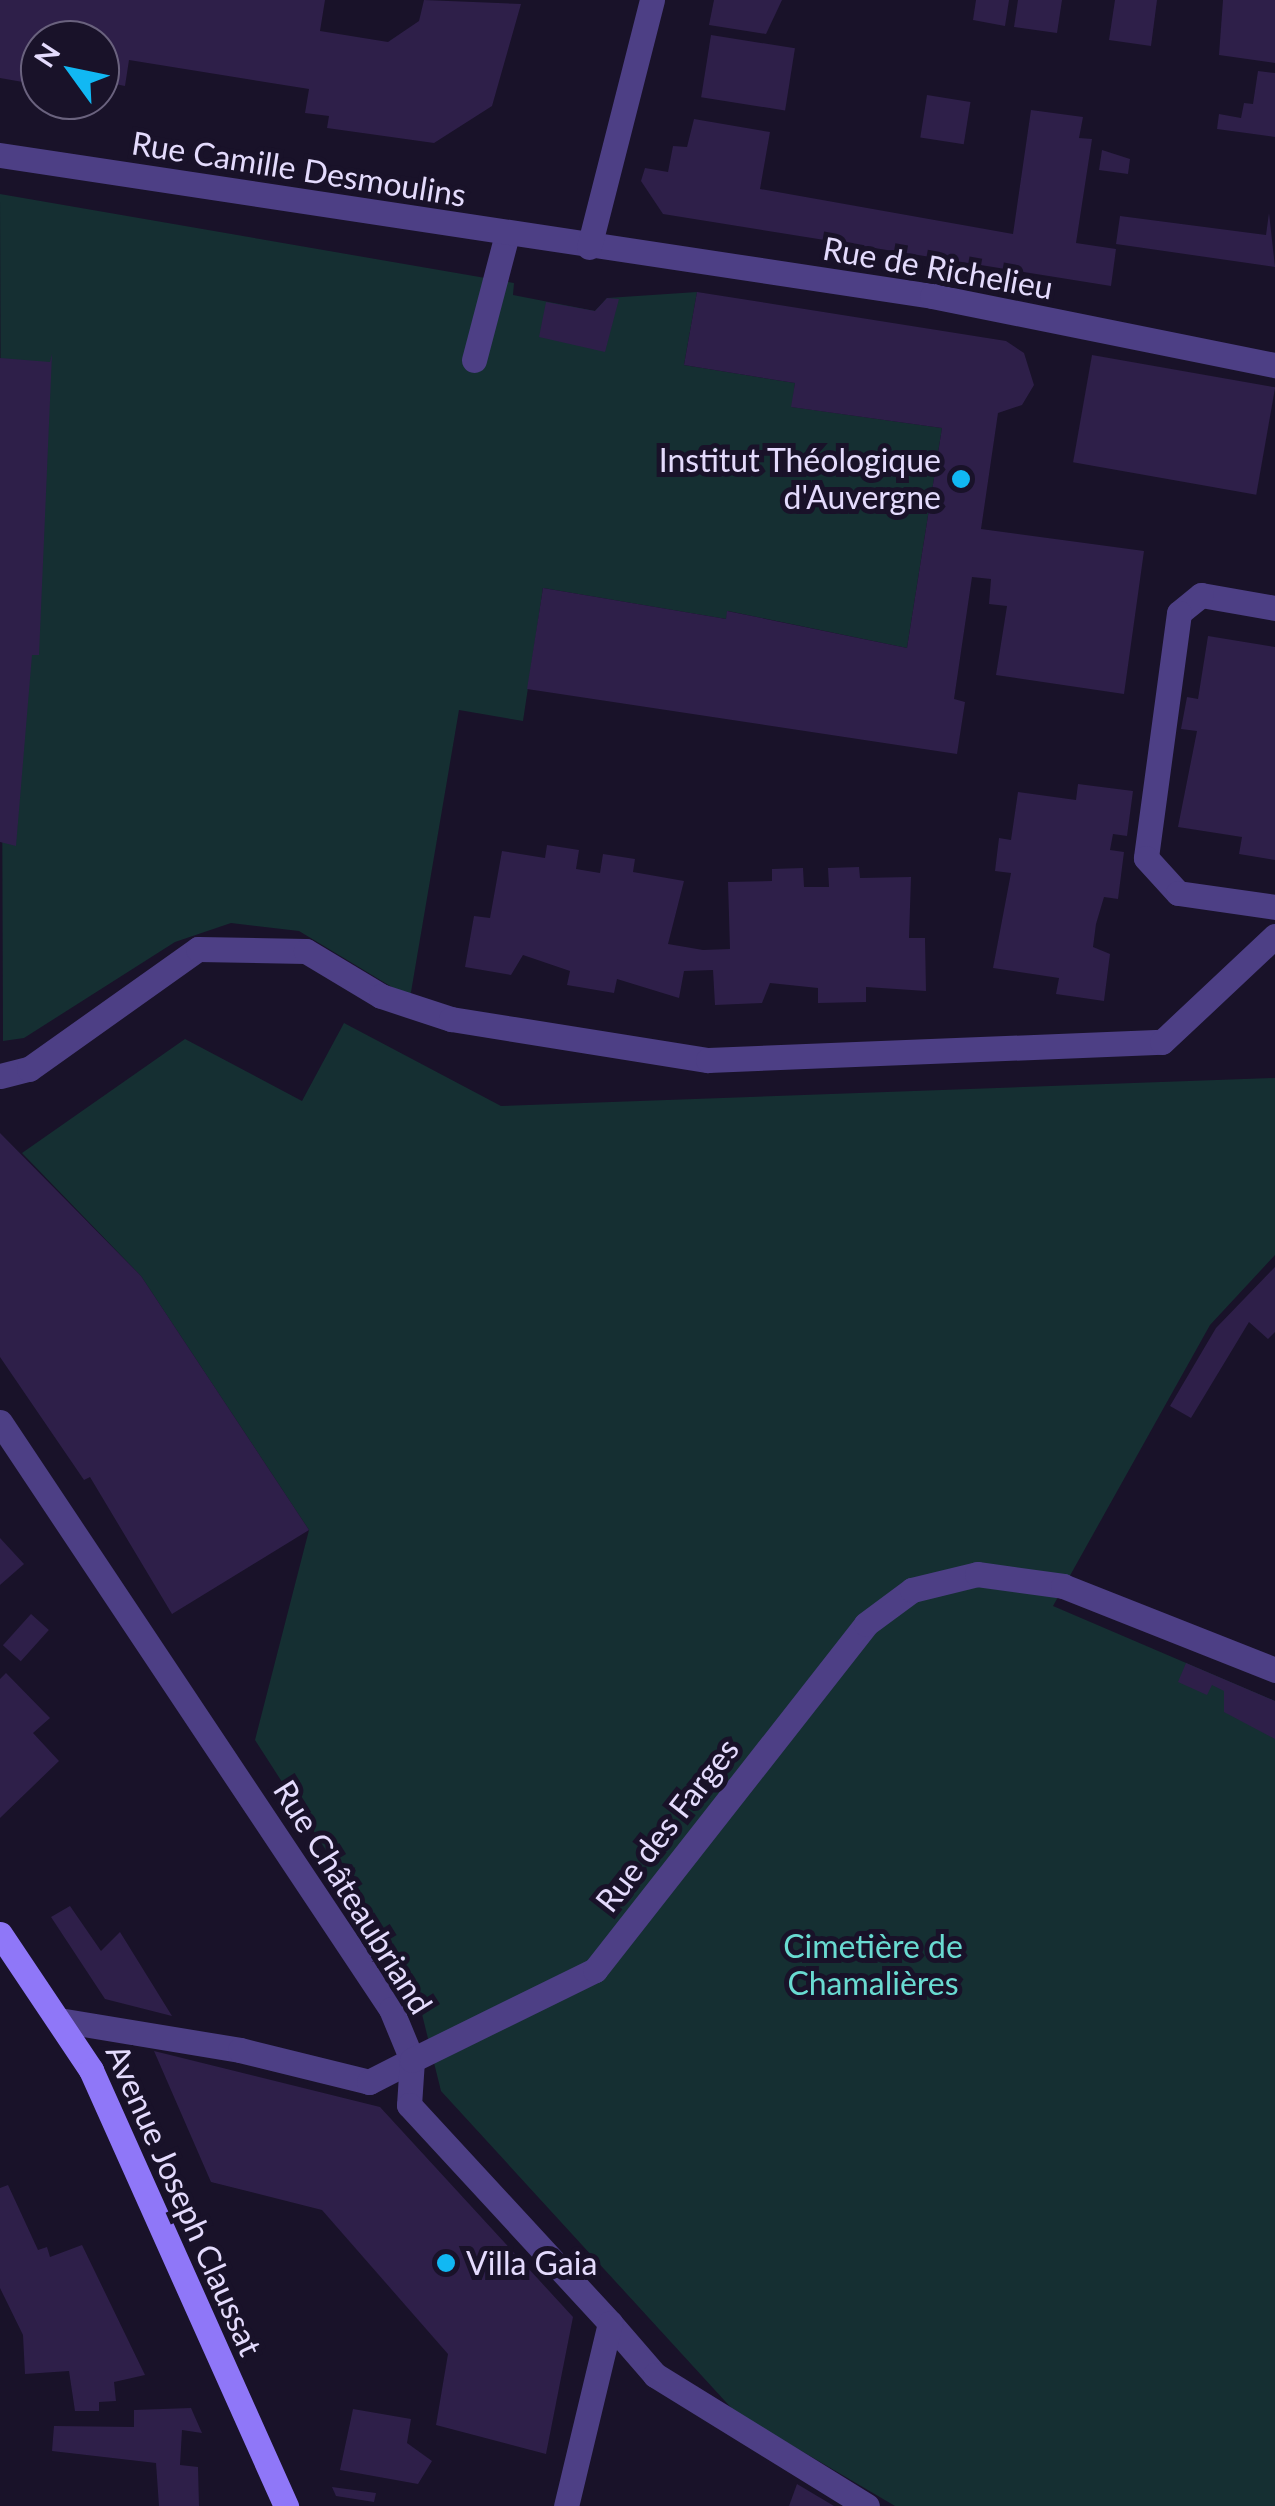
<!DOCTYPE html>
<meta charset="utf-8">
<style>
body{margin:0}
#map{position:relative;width:1275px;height:2506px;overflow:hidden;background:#191229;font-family:Lato,sans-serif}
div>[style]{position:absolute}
.green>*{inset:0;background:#152f32}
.building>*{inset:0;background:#2e1f49;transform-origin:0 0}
.service>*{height:25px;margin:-12.5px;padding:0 12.5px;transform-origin:12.5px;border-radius:12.5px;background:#4d3f85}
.minor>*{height:25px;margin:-12.5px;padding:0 12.5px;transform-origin:12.5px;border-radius:12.5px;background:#4d3f85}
.secondary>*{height:25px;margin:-12.5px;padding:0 12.5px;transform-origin:12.5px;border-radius:12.5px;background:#8f77f8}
.dots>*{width:28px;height:28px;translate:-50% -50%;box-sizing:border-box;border:5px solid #191229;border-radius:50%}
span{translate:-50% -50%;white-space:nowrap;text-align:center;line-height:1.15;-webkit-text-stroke:10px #191229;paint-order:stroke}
.street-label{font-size:32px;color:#e4dbfd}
.poi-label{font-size:32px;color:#e4dbfd}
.right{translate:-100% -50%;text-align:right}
.left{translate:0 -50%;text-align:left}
.park-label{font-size:32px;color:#69dbd1}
.north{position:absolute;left:20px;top:20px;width:100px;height:100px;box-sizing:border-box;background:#191229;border:2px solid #6a627e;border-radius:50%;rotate:303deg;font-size:28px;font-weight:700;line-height:40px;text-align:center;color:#e4dbfd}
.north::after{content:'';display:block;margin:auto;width:35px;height:45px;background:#11b8f3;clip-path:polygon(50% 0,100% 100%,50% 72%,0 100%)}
</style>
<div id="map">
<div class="green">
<div style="clip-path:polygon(0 194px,514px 283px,513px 295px,595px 311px,607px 298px,697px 292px,684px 365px,795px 383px,792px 407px,942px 428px,907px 648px,728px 611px,726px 619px,543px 588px,523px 721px,459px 710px,410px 998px,299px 931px,231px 923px,175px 942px,24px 1038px,3px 1041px)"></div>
<div style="clip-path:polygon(344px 1023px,501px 1106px,1275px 1078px,1275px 1255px,1210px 1325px,1053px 1606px,1275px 1701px,1275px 2506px,895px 2506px,735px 2412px,441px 2091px,416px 1990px,255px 1740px,309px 1530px,141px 1276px,22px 1153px,185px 1039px,302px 1101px)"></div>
</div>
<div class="building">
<div style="clip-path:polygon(0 0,325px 0,320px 31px,388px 42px,419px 21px,424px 0,521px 4px,492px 106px,434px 143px,327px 128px,329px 116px,305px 113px,309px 89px,129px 60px,125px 86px,100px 81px,100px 40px,40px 40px,40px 85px,0 78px)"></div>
<div style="clip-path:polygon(714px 0,782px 0,766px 34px,709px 25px)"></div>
<div style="clip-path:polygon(976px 0,1009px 0,1005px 26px,973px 20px)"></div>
<div style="clip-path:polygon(1018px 0,1062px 0,1057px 33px,1014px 27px)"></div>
<div style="clip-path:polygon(1115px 0,1157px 0,1151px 46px,1109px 40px)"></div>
<div style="clip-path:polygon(1223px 0,1275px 0,1275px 63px,1219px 55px)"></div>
<div style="left:711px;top:35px;width:85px;height:63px;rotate:9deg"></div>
<div style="clip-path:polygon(1258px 71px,1275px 73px,1275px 137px,1217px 129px,1219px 114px,1241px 118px,1244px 103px,1253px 104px)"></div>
<div style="left:927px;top:95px;width:44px;height:43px;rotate:9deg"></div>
<div style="clip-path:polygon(1031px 110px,1083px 117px,1079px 138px,1092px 139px,1076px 243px,1116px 249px,1111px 286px,663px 214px,641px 181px,645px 168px,668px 172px,673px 146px,687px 147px,694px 119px,770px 132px,760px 189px,1013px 234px)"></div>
<div style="clip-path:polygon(1102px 150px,1130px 159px,1128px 174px,1099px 170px)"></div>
<div style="clip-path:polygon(1269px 213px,1275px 267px,1116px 244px,1120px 216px,1266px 235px)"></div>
<div style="clip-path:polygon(697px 292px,1006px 341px,1024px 353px,1034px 385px,1022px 405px,998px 413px,981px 529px,1144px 551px,1124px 694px,996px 675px,1007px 606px,989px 604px,991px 579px,972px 577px,954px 699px,965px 702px,957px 754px,527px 689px,543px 588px,726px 619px,727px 611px,907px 648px,942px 428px,791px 407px,795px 383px,684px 365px)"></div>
<div style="clip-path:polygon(607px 298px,619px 299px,605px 352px,539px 337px,546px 302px,595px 311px)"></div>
<div style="clip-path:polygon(52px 354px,39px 655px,32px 655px,16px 846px,0 842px,0 358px,50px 362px)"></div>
<div style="left:1092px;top:355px;width:186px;height:109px;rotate:10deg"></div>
<div style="clip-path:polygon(1208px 636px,1275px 647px,1275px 860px,1239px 854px,1242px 837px,1178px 827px,1197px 731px,1181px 729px,1187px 697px,1198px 699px)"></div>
<div style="clip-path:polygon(1078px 784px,1133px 791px,1127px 836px,1113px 834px,1110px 850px,1124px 852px,1118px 899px,1104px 897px,1096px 924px,1093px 947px,1110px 954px,1104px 1001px,1056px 994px,1059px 978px,993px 968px,1011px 873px,995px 871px,999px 838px,1011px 840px,1018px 792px,1076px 800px)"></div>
<div style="clip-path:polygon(547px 845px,579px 850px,576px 869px,600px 873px,603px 854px,635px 859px,633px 872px,684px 881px,668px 944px,703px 950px,730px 949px,728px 882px,772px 881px,772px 869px,803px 868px,804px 887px,829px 887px,828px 868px,859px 867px,860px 878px,911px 877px,909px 938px,925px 938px,926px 991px,866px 987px,866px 1002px,818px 1003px,818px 988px,770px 983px,762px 1003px,715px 1005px,713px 970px,684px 971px,679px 998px,617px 979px,614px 993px,567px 985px,570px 971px,523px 955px,511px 975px,465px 967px,474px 916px,490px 918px,502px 851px,545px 858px)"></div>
<div style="clip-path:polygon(0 1133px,141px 1276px,309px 1530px,172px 1614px,90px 1477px,84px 1480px,0 1357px)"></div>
<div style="clip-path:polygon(1275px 1267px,1275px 1332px,1268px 1339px,1249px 1322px,1191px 1418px,1170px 1406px,1216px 1328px)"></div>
<div style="clip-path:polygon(0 1538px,24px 1564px,0 1585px)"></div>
<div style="left:31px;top:1614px;width:24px;height:42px;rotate:42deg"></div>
<div style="clip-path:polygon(1186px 1663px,1275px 1701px,1275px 1739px,1224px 1712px,1224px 1691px,1212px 1685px,1207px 1695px,1178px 1682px)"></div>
<div style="clip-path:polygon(6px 1673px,50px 1718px,33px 1733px,59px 1761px,0 1818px,0 1679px)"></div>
<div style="clip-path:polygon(70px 1906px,101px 1951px,120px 1932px,172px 2016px,105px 1999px,51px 1917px)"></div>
<div style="clip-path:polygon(154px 2051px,380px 2107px,573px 2317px,546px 2454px,436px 2425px,448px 2354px,322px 2210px,211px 2182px)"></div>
<div style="clip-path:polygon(8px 2185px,38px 2250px,47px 2247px,50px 2257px,82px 2245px,145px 2375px,114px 2382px,116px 2401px,99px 2402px,99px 2411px,75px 2411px,69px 2371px,25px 2374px,23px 2335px,0 2288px,0 2188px)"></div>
<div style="clip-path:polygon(191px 2408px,202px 2433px,182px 2430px,180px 2465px,198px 2467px,199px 2506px,159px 2506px,156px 2463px,52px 2451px,54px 2426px,134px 2427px,134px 2410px)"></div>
<div style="clip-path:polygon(353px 2409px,411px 2419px,407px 2443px,432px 2461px,418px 2484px,340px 2470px)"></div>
<div style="clip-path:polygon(797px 2484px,834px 2506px,789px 2506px)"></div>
<div style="clip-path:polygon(332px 2487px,376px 2493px,374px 2502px,336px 2496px)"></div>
</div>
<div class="service">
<div style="left:474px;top:360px;width:130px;rotate:-75.3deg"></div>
<div style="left:1275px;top:608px;width:75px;rotate:-170deg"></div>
<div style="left:1201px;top:595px;width:28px;rotate:141deg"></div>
<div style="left:1179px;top:613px;width:247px;rotate:97.7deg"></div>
<div style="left:1146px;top:858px;width:47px;rotate:47.6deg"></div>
<div style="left:1178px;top:893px;width:98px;rotate:8.2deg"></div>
<div style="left:0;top:1076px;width:30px;rotate:-14deg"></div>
<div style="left:29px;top:1069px;width:207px;rotate:-35.4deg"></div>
<div style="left:198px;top:949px;width:108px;rotate:1.1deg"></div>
<div style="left:306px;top:951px;width:87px;rotate:31deg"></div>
<div style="left:381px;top:996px;width:74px;rotate:18.2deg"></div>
<div style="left:451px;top:1019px;width:260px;rotate:9.1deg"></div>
<div style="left:708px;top:1060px;width:454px;rotate:-2.3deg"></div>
<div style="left:1162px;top:1042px;width:155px;rotate:-43.2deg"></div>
<div style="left:65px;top:2021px;width:177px;rotate:9.4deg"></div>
<div style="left:240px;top:2050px;width:133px;rotate:13.9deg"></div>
<div style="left:369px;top:2082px;width:48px;rotate:-27.1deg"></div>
<div style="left:610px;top:2323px;width:69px;rotate:49.1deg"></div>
<div style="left:655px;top:2375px;width:249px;rotate:31.7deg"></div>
</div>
<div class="minor">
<div style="left:0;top:155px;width:943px;rotate:8.6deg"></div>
<div style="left:932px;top:296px;width:350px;rotate:11.4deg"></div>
<div style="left:589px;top:247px;width:255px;rotate:-75.7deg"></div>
<div style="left:0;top:1422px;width:705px;rotate:56.33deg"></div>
<div style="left:391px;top:2009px;width:55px;rotate:67.6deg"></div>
<div style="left:412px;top:2060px;width:45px;rotate:93.8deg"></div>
<div style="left:409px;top:2105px;width:297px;rotate:47.3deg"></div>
<div style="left:610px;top:2323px;width:188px;rotate:103.5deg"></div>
<div style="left:412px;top:2060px;width:204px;rotate:-26.2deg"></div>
<div style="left:595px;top:1970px;width:439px;rotate:-51.9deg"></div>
<div style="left:866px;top:1624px;width:57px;rotate:-36.5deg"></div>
<div style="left:912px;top:1590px;width:67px;rotate:-13.8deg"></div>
<div style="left:977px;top:1574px;width:87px;rotate:7.9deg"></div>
<div style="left:1063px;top:1586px;width:228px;rotate:21.6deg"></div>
</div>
<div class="secondary">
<div style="left:0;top:1934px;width:164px;rotate:56.2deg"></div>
<div style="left:91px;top:2070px;width:478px;rotate:65.9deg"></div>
</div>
<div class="dots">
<div style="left:961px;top:479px;background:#11b8f3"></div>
<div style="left:446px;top:2263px;background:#11b8f3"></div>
</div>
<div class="street-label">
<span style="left:299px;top:169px;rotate:9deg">Rue Camille Desmoulins</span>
<span style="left:938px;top:268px;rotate:10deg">Rue de Richelieu</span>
<span style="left:667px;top:1825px;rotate:-52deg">Rue des Farges</span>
<span style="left:353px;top:1897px;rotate:58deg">Rue Châteaubriand</span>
<span style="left:184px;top:2200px;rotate:66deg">Avenue Joseph Claussat</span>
</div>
<div class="poi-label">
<span class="right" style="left:941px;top:479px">Institut Théologique<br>d'Auvergne</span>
<span class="left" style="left:466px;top:2263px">Villa Gaia</span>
</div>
<div class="park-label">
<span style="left:873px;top:1965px">Cimetière de<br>Chamalières</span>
</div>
<div class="north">N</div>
</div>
